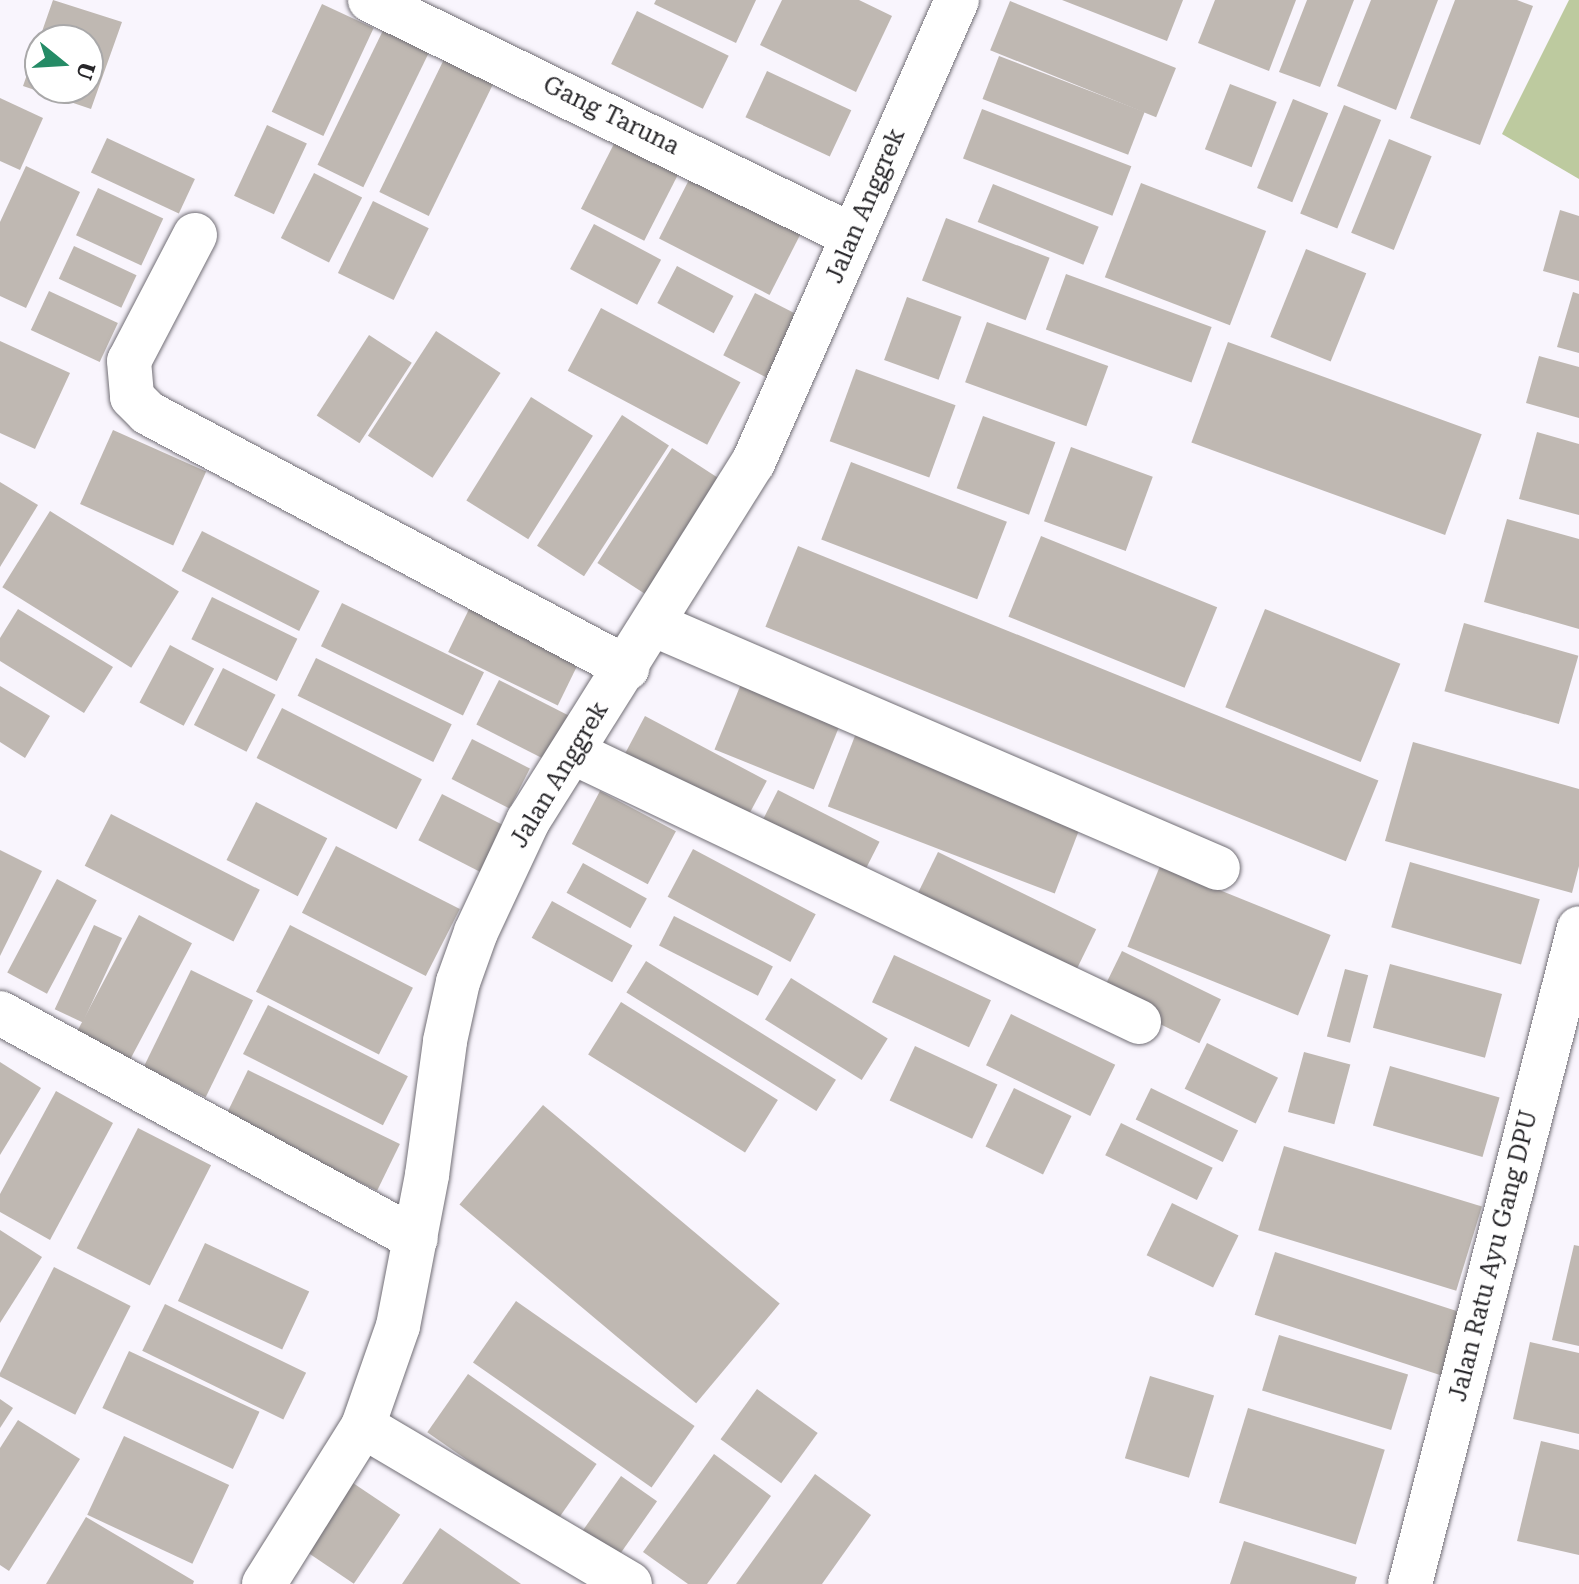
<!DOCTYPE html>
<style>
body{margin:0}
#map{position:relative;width:1579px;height:1584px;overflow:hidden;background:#f9f5fd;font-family:"Roboto Serif",serif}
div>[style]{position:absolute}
.green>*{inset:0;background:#bdca9f}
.building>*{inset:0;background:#bfb8b2;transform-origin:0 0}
.roads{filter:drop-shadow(0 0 2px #726f76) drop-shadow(0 0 2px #726f76)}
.minor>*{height:44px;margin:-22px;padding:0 22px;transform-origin:22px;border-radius:22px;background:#fff}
span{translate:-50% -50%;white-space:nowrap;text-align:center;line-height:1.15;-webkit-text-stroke:7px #fff;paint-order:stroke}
.street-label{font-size:24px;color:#272629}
.north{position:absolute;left:24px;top:24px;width:80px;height:80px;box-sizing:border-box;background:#fff;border:2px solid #a9a8a9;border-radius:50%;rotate:108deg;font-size:22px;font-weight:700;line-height:32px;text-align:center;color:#272629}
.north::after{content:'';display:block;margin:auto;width:28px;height:36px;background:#258b66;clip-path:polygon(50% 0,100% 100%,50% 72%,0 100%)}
</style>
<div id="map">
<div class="green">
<div style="clip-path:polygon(1569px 0,1579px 0,1579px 179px,1502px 134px)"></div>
</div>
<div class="building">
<div style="clip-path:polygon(evenodd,53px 0,122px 22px,91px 109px,23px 86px,53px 0,40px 40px,88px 40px,88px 88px,40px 88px,40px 40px)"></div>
<div style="clip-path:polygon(656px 0,756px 0,736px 43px,654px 4px)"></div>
<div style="clip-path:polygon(782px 0,859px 0,892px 16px,856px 92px,760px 45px)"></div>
<div style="clip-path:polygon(1062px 0,1183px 0,1167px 41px)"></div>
<div style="clip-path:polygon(1215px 0,1296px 0,1269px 71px,1198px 43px)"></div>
<div style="clip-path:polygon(1307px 0,1354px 0,1320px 87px,1279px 72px)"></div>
<div style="clip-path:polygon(1371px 0,1438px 0,1396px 110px,1337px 86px)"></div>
<div style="clip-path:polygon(1455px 0,1517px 0,1533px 6px,1480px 145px,1410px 118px)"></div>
<div style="left:1010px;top:1px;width:179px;height:53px;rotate:22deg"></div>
<div style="left:322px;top:4px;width:57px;height:119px;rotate:25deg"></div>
<div style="left:637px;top:11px;width:102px;height:59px;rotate:26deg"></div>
<div style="left:392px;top:12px;width:51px;height:170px;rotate:26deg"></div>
<div style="left:449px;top:49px;width:55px;height:159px;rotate:26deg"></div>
<div style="left:999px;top:56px;width:156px;height:46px;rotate:21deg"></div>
<div style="left:767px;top:71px;width:93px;height:51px;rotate:25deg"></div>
<div style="left:1230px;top:84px;width:50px;height:70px;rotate:21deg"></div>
<div style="clip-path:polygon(0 98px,43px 118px,20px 170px,0 161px)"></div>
<div style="left:1293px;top:99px;width:38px;height:96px;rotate:22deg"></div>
<div style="left:1344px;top:105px;width:40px;height:117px;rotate:22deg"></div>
<div style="left:982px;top:109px;width:160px;height:53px;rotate:21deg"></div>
<div style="left:267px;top:125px;width:44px;height:78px;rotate:25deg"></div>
<div style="left:620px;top:132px;width:71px;height:86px;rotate:27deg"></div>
<div style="left:107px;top:138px;width:97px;height:38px;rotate:25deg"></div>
<div style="left:1389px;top:139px;width:46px;height:101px;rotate:22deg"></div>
<div style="clip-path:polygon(26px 166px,80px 192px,26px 308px,0 296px,0 222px)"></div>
<div style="left:694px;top:170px;width:124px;height:77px;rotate:27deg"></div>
<div style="left:314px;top:173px;width:54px;height:73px;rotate:27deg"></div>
<div style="left:1141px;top:183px;width:134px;height:101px;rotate:21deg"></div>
<div style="left:993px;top:184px;width:114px;height:41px;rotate:22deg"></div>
<div style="left:98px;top:188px;width:72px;height:52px;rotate:25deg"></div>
<div style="left:373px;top:201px;width:62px;height:80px;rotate:26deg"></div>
<div style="clip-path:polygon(1560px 210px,1579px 216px,1579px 281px,1543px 271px)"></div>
<div style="left:946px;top:218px;width:111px;height:67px;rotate:21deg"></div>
<div style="left:594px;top:224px;width:76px;height:51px;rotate:28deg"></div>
<div style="left:74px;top:246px;width:69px;height:36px;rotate:25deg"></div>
<div style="left:1306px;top:249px;width:65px;height:95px;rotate:22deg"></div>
<div style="left:677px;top:266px;width:64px;height:42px;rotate:28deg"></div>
<div style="left:1066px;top:274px;width:155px;height:59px;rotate:20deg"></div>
<div style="left:49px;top:291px;width:76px;height:43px;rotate:25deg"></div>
<div style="clip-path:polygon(1573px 292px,1579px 294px,1579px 353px,1557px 347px)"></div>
<div style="left:755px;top:293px;width:62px;height:70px;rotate:27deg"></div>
<div style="left:907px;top:297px;width:58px;height:67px;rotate:20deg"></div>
<div style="left:601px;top:308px;width:158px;height:71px;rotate:28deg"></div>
<div style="left:987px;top:322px;width:129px;height:64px;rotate:20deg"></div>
<div style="left:436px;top:331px;width:77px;height:125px;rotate:33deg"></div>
<div style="left:369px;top:335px;width:51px;height:96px;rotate:33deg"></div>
<div style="clip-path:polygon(0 341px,70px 373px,35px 449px,0 433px)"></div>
<div style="left:1228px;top:342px;width:270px;height:107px;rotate:20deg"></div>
<div style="clip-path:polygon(1539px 356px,1579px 367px,1579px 418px,1526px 403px)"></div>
<div style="left:856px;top:369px;width:106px;height:77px;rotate:20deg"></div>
<div style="left:531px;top:397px;width:73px;height:122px;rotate:32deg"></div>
<div style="left:622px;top:415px;width:56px;height:156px;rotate:33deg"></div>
<div style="left:983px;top:416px;width:77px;height:77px;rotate:20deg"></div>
<div style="left:113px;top:430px;width:102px;height:81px;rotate:24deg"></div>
<div style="clip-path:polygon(1537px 432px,1579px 444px,1579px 515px,1519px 499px)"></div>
<div style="left:1071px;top:447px;width:87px;height:79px;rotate:20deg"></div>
<div style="left:672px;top:448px;width:62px;height:137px;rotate:33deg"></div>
<div style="left:851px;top:462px;width:167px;height:83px;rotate:21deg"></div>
<div style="clip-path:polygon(0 482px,38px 505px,0 567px)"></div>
<div style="left:50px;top:511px;width:152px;height:90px;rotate:32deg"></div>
<div style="clip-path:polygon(1507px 519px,1579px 539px,1579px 629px,1484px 602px)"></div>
<div style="left:202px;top:531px;width:132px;height:45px;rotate:27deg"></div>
<div style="left:1041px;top:536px;width:190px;height:87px;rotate:22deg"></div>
<div style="left:798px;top:546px;width:626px;height:87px;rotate:22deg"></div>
<div style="left:212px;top:597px;width:95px;height:47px;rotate:26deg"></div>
<div style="left:474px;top:599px;width:122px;height:59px;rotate:26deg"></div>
<div style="left:342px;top:603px;width:158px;height:48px;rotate:26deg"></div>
<div style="clip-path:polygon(18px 609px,113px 667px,84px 713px,0 661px,0 638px)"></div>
<div style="left:1265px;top:609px;width:146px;height:106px;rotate:22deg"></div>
<div style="left:1464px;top:623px;width:119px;height:71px;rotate:16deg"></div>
<div style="left:170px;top:645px;width:50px;height:65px;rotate:28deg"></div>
<div style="left:316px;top:658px;width:151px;height:42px;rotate:26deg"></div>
<div style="left:223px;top:668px;width:59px;height:64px;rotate:27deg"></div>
<div style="left:743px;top:679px;width:107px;height:76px;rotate:22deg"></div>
<div style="left:499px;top:680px;width:83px;height:50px;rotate:27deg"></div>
<div style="clip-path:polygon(0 686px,50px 716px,25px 758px,0 742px)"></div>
<div style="left:282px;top:708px;width:157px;height:56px;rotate:27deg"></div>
<div style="left:645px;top:716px;width:138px;height:49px;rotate:28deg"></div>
<div style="left:858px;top:728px;width:243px;height:84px;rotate:21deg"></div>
<div style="left:472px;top:739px;width:65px;height:45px;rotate:27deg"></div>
<div style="clip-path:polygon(1413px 742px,1579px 789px,1579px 866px,1572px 893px,1385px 841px)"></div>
<div style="left:778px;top:790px;width:114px;height:44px;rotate:27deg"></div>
<div style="left:600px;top:791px;width:86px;height:60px;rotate:28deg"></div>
<div style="left:442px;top:794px;width:75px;height:52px;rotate:27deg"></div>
<div style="left:256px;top:802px;width:80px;height:65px;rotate:27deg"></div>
<div style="left:111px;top:814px;width:167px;height:58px;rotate:27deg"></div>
<div style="left:336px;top:846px;width:139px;height:75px;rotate:27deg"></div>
<div style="left:693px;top:849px;width:139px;height:54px;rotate:28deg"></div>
<div style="clip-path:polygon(0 850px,42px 871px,0 956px)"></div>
<div style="left:938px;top:852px;width:176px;height:59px;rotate:26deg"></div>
<div style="left:1410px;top:862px;width:135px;height:68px;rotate:16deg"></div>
<div style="left:583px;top:863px;width:73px;height:34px;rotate:29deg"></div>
<div style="left:1160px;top:866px;width:184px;height:87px;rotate:22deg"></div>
<div style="left:57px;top:879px;width:45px;height:106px;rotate:28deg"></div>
<div style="left:552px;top:901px;width:92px;height:42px;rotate:29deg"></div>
<div style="left:139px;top:915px;width:60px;height:132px;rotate:28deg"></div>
<div style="left:674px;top:916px;width:111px;height:33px;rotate:27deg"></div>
<div style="left:94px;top:925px;width:31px;height:93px;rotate:25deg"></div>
<div style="left:290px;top:925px;width:138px;height:75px;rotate:27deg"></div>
<div style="left:1122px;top:951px;width:110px;height:49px;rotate:26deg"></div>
<div style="left:894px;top:955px;width:107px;height:52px;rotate:25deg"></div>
<div style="left:646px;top:961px;width:224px;height:37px;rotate:32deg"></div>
<div style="left:1390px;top:964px;width:116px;height:66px;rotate:15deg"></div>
<div style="left:1345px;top:969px;width:24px;height:70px;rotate:15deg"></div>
<div style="left:191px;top:970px;width:69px;height:108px;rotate:26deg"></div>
<div style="left:791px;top:978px;width:114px;height:49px;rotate:32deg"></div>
<div style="left:621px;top:1002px;width:185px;height:62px;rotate:32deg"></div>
<div style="left:268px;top:1005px;width:157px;height:55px;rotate:27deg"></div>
<div style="left:1011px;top:1014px;width:116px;height:57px;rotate:26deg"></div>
<div style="left:1207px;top:1043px;width:79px;height:51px;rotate:26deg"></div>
<div style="left:915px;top:1046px;width:91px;height:60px;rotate:25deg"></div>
<div style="left:1304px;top:1052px;width:48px;height:62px;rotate:15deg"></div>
<div style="clip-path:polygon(0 1062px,41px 1088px,0 1155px)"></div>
<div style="left:1390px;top:1066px;width:114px;height:62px;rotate:16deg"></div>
<div style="left:248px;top:1070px;width:169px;height:52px;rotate:26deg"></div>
<div style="left:1014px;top:1088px;width:64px;height:65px;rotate:26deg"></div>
<div style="left:1151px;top:1088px;width:97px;height:35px;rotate:26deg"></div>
<div style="clip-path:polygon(56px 1091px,113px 1123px,50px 1240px,0 1212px,0 1194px)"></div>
<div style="left:543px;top:1105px;width:309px;height:130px;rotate:40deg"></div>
<div style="left:1121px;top:1123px;width:102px;height:36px;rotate:26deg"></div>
<div style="left:138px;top:1128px;width:82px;height:135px;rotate:27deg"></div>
<div style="left:1284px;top:1146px;width:207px;height:88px;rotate:17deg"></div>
<div style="left:1172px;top:1203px;width:74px;height:58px;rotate:26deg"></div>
<div style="clip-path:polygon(0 1230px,42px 1257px,0 1323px)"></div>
<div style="left:205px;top:1243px;width:115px;height:64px;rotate:25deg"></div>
<div style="clip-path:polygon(1574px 1245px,1579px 1246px,1579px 1346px,1552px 1340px)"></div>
<div style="left:1275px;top:1252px;width:199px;height:66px;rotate:18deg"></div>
<div style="left:54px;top:1267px;width:86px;height:122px;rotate:27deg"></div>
<div style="left:516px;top:1301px;width:218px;height:75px;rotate:35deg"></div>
<div style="left:165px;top:1304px;width:157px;height:52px;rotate:26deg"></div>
<div style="left:1279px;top:1335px;width:135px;height:58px;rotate:17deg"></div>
<div style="clip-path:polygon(1530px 1342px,1579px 1353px,1579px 1434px,1513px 1419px)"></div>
<div style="left:129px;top:1351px;width:144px;height:63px;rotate:25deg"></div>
<div style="left:468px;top:1374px;width:157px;height:71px;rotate:35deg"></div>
<div style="left:1150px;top:1376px;width:67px;height:86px;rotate:17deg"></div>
<div style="left:757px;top:1389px;width:75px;height:62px;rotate:36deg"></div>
<div style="clip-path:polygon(0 1399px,13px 1408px,0 1428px)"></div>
<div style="left:1248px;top:1408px;width:143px;height:99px;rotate:17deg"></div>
<div style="clip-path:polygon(18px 1420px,80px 1459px,9px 1571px,0 1565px,0 1448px)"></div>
<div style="left:124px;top:1436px;width:116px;height:87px;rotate:25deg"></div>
<div style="clip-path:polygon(1541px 1441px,1579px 1450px,1579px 1555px,1517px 1541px)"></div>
<div style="clip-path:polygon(714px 1454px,771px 1496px,707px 1584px,688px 1584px,643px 1552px)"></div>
<div style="clip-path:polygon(815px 1474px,871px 1515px,822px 1584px,736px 1584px)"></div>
<div style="left:621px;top:1476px;width:44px;height:74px;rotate:35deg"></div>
<div style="left:353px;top:1483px;width:57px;height:83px;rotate:34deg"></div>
<div style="clip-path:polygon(86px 1517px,194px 1581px,193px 1584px,46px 1584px)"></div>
<div style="clip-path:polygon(440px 1528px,521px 1584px,402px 1584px)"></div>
<div style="clip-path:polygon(1244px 1541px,1357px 1577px,1355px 1584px,1230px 1584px)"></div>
</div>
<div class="roads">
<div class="minor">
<div style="left:370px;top:0;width:535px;rotate:26.04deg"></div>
<div style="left:195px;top:235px;width:142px;rotate:117.6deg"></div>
<div style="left:129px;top:361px;width:36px;rotate:85deg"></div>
<div style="left:132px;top:397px;width:23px;rotate:45deg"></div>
<div style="left:148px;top:413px;width:543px;rotate:28.03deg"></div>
<div style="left:655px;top:625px;width:613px;rotate:23.35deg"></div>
<div style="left:572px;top:752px;width:628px;rotate:25.46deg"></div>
<div style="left:0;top:1013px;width:473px;rotate:28.5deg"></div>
<div style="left:363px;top:1426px;width:310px;rotate:30.6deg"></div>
<div style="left:264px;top:1584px;width:186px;rotate:-57.9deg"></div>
<div style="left:363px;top:1426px;width:106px;rotate:-70.7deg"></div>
<div style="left:398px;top:1326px;width:154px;rotate:-79.1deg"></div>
<div style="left:427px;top:1175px;width:135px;rotate:-82.3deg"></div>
<div style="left:445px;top:1041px;width:60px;rotate:-77.6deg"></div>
<div style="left:458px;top:982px;width:53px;rotate:-70.2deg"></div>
<div style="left:476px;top:932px;width:123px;rotate:-64.9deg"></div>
<div style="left:528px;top:821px;width:423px;rotate:-57.9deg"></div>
<div style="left:753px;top:463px;width:506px;rotate:-66.22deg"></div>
<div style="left:1410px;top:1584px;width:677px;rotate:-75.55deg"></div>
</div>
</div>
<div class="street-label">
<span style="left:611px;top:116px;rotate:26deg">Gang Taruna</span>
<span style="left:866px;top:206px;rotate:-67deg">Jalan Anggrek</span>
<span style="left:560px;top:775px;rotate:-59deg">Jalan Anggrek</span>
<span style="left:1494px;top:1256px;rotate:-76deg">Jalan Ratu Ayu Gang DPU</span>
</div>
<div class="north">U</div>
</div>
